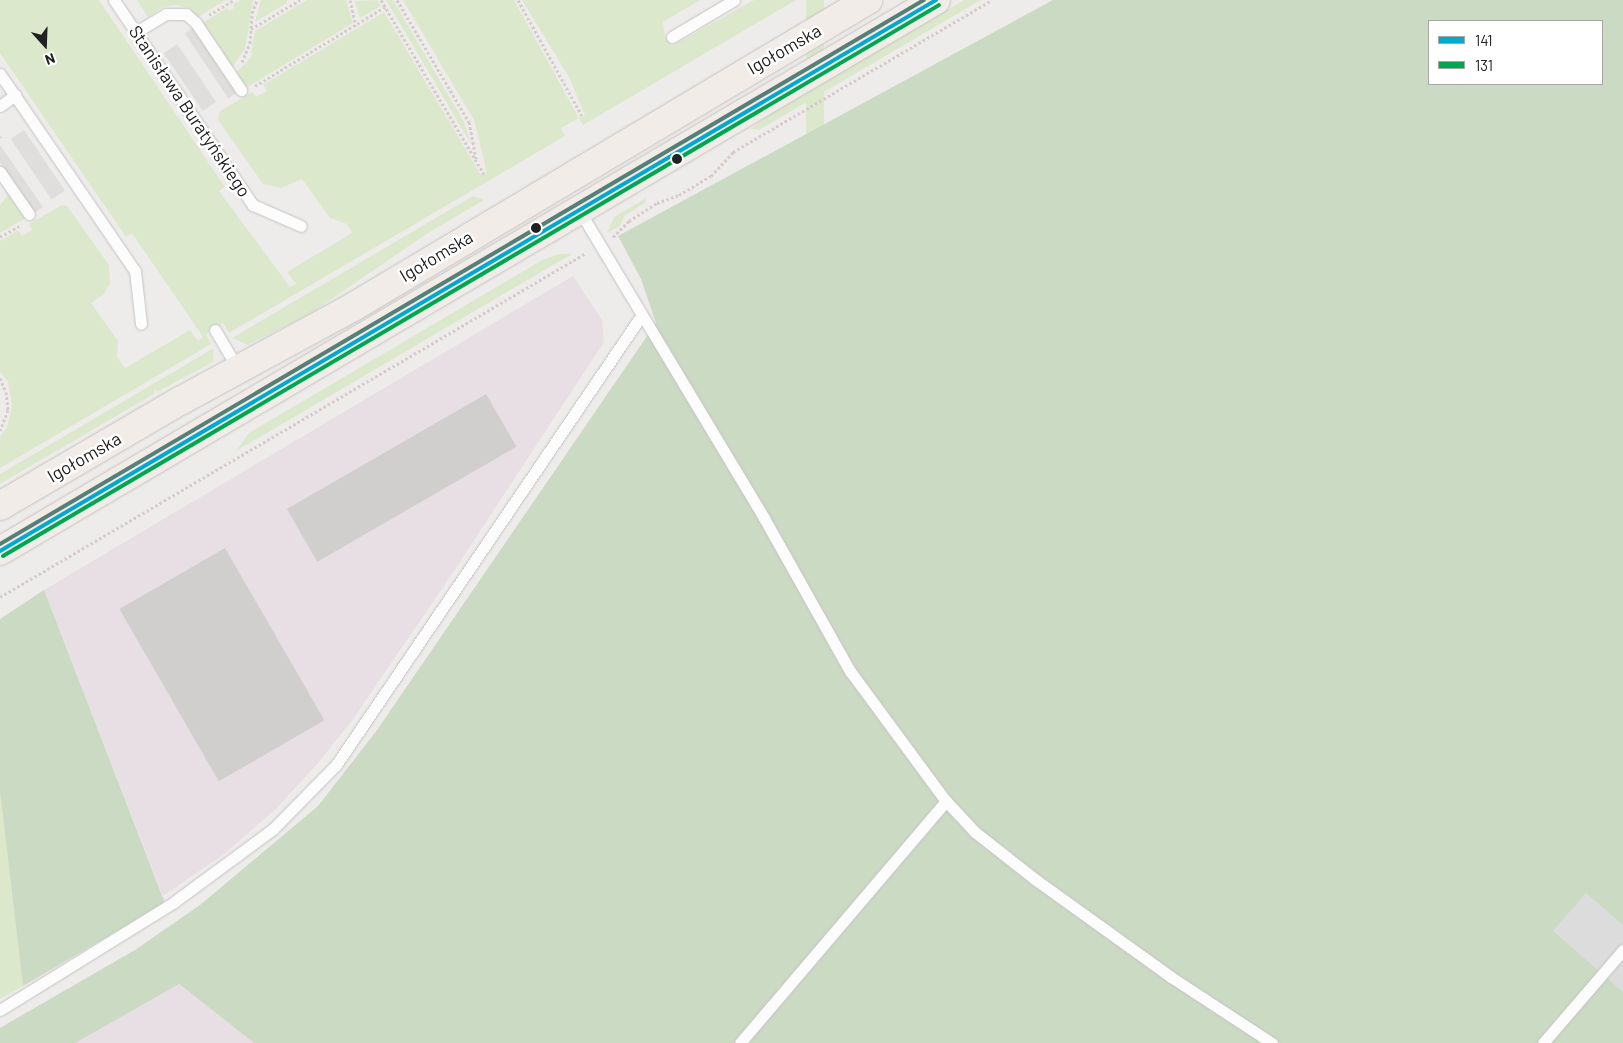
<!DOCTYPE html>
<meta charset="utf-8">
<style>
body{margin:0}
#map{position:relative;width:1623px;height:1043px;overflow:hidden;background:#eeecea;font-family:Barlow,sans-serif}
div>[style]{position:absolute}
.industrial>*{inset:0;background:#e7dfe4}
.grass>*{inset:0;background:#dce8cc;transform-origin:0 0}
.forest>*{inset:0;background:#cbdac2}
.parking>*{inset:0;background:#dfdedd;transform-origin:0 0}
.pier>*{inset:0;background:#dddcdc}
.building>*{inset:0;background:#d1cfcd;transform-origin:0 0}
.path>*{height:3px;margin-top:-1.5px;transform-origin:0;background:repeating-linear-gradient(90deg,#d6cbca 0 2.5px,transparent 0 5px)}
.roads{filter:drop-shadow(0 0 1px #c4c3c2) drop-shadow(0 0 1px #c4c3c2)}
.lane>*{height:11px;margin:-5.5px;padding:0 5.5px;transform-origin:5.5px;border-radius:5.5px;background:#fcfcfc}
.primary>*{height:28px;margin:-14px;padding:0 14px;transform-origin:14px;border-radius:14px;background:#f1ece7}
.bus-1>*{height:4px;margin:-2px;padding:0 2px;transform-origin:2px;border-radius:2px;background:#00a9ce}
.bus-2>*{height:4px;margin:-2px;padding:0 2px;transform-origin:2px;border-radius:2px;background:#00a651}
.bus-3>*{height:4px;margin:-2px;padding:0 2px;transform-origin:2px;border-radius:2px;background:#577e77}
.dots>*{width:14px;height:14px;translate:-50% -50%;box-sizing:border-box;border:2px solid #fff;border-radius:50%}
span{translate:-50% -50%;white-space:nowrap;text-align:center;line-height:1.15;-webkit-text-stroke:5px #fff;paint-order:stroke}
.street-label{font-size:18px;color:#212121}
.legend{position:absolute;left:1428px;top:20px;width:175px;height:65px;box-sizing:border-box;background:#fff;border:1px solid #a6a6a6;margin:0;padding:6px 9px;list-style:none;font-size:15px;color:#212121}
.legend li{display:flex;align-items:center;gap:10px;height:25px}
.legend b{width:25px;border:1px solid #a6a6a6}
.north{position:absolute;left:20px;top:20px;width:50px;height:50px;-webkit-text-stroke:4px #fff;paint-order:stroke;rotate:160deg;font-size:14px;font-weight:700;line-height:20px;text-align:center;color:#212121}
.north::after{content:'';display:block;margin:auto;width:18px;height:22px;background:#212121;clip-path:polygon(50% 0,100% 100%,50% 72%,0 100%)}
</style>
<div id="map">
<div class="industrial">
<div style="clip-path:polygon(573px 276px,602px 320px,604px 342px,450px 577px,351px 722px,318px 763px,278px 807px,223px 855px,163px 896px,44px 590px)"></div>
<div style="clip-path:polygon(135px 950px,254px 1043px,0 1043px,0 1028px)"></div>
</div>
<div class="grass">
<div style="clip-path:polygon(0 0,99px 0,225px 187px,219px 191px,290px 287px,296px 284px,287px 272px,352px 233px,347px 224px,330px 218px,302px 179px,281px 188px,263px 184px,218px 120px,219px 112px,252px 92px,256px 97px,267px 91px,263px 85px,384px 12px,481px 175px,487px 173px,474px 120px,403px 0,514px 0,579px 118px,585px 115px,569px 77px,522px 0,700px 0,663px 22px,665px 37px,672px 46px,754px 0,796px 0,583px 125px,579px 118px,561px 128px,565px 136px,229px 333px,223px 323px,206px 334px,211px 344px,0 468px,0 437px,7px 427px,12px 406px,8px 382px,0 372px,0 241px,18px 230px,22px 236px,32px 230px,29px 224px,62px 205px,67px 206px,109px 265px,110px 284px,103px 295px,91px 303px,118px 341px,117px 357px,125px 368px,190px 330px,198px 341px,203px 337px,132px 233px,126px 237px,0 53px)"></div>
<div style="clip-path:polygon(137px 0,226px 0,198px 17px,189px 8px,176px 5px,163px 7px,148px 17px)"></div>
<div style="clip-path:polygon(241px 0,253px 0,245px 49px,232px 67px,202px 23px,227px 8px,229px 11px,234px 8px,233px 4px)"></div>
<div style="clip-path:polygon(261px 0,287px 0,287px 3px,255px 22px)"></div>
<div style="clip-path:polygon(307px 0,346px 0,353px 23px,246px 88px,236px 73px,253px 55px,251px 54px,255px 31px)"></div>
<div style="clip-path:polygon(377px 0,381px 6px,360px 18px,355px 1px)"></div>
<div style="clip-path:polygon(386px 0,393px 0,464px 122px,471px 144px)"></div>
<div style="left:806px;top:0;width:18px;height:219px"></div>
<div style="clip-path:polygon(964px 0,981px 0,759px 130px,751px 129px,770px 114px)"></div>
<div style="clip-path:polygon(9px 194px,26px 218px,0 233px,0 205px)"></div>
<div style="clip-path:polygon(473px 196px,484px 200px,428px 233px,311px 313px,248px 345px,232px 338px)"></div>
<div style="clip-path:polygon(646px 198px,645px 203px,624px 216px,620px 226px,607px 233px,614px 217px)"></div>
<div style="clip-path:polygon(559px 254px,572px 254px,236px 451px,249px 433px,544px 259px)"></div>
<div style="clip-path:polygon(214px 348px,213px 362px,157px 392px,155px 389px,154px 394px,0 484px,0 474px)"></div>
<div style="clip-path:polygon(0 792px,23px 986px,0 999px)"></div>
</div>
<div class="forest">
<div style="clip-path:polygon(evenodd,1053px 0,1623px 0,1623px 1043px,254px 1043px,179px 984px,75px 1043px,0 1043px,0 1028px,135px 950px,200px 905px,318px 806px,377px 730px,656px 323px,641px 279px,618px 236px,1053px 0,1429px 21px,1602px 21px,1602px 84px,1429px 84px,1429px 21px)"></div>
<div style="clip-path:polygon(44px 590px,165px 903px,23px 986px,0 792px,0 619px)"></div>
</div>
<div class="parking">
<div style="left:193px;top:28px;width:78px;height:10px;rotate:56deg"></div>
<div style="left:177px;top:44px;width:70px;height:16px;rotate:56deg"></div>
<div style="left:24px;top:130px;width:73px;height:16px;rotate:56deg"></div>
<div style="clip-path:polygon(0 145px,43px 207px,34px 213px,0 162px)"></div>
</div>
<div class="pier">
<div style="clip-path:polygon(1586px 893px,1623px 925px,1623px 992px,1553px 931px)"></div>
</div>
<div class="building">
<div style="left:486px;top:394px;width:61px;height:230px;rotate:60deg"></div>
<div style="left:225px;top:548px;width:199px;height:122px;rotate:60deg"></div>
</div>
<div class="path">
<div style="left:350px;top:0;width:26px;rotate:77deg"></div>
<div style="left:381px;top:0;width:202px;rotate:59.4deg"></div>
<div style="left:397px;top:0;width:142px;rotate:59.5deg"></div>
<div style="left:469px;top:122px;width:38px;rotate:79deg"></div>
<div style="left:518px;top:0;width:132px;rotate:61.1deg"></div>
<div style="left:209px;top:15px;width:29px;rotate:-31deg"></div>
<div style="left:251px;top:29px;width:57px;rotate:-30.6deg"></div>
<div style="left:242px;top:62px;width:21px;rotate:-67deg"></div>
<div style="left:250px;top:43px;width:30px;rotate:-86deg"></div>
<div style="left:252px;top:13px;width:14px;rotate:-69deg"></div>
<div style="left:255px;top:86px;width:152px;rotate:-31.3deg"></div>
<div style="left:0;top:137px;width:1px;rotate:-45deg"></div>
<div style="left:0;top:237px;width:22px;rotate:-30deg"></div>
<div style="left:613px;top:237px;width:23px;rotate:-45deg"></div>
<div style="left:629px;top:221px;width:33px;rotate:-33deg"></div>
<div style="left:657px;top:203px;width:23px;rotate:-20deg"></div>
<div style="left:679px;top:195px;width:37px;rotate:-31deg"></div>
<div style="left:711px;top:176px;width:33px;rotate:-47deg"></div>
<div style="left:733px;top:152px;width:300px;rotate:-30.4deg"></div>
<div style="left:0;top:378px;width:15px;rotate:67deg"></div>
<div style="left:6px;top:392px;width:18px;rotate:84deg"></div>
<div style="left:8px;top:410px;width:22px;rotate:111deg"></div>
<div style="left:0;top:597px;width:680px;rotate:-30.41deg"></div>
</div>
<div class="roads">
<div class="lane">
<div style="left:114px;top:0;width:248px;rotate:55.9deg"></div>
<div style="left:253px;top:205px;width:52px;rotate:23.6deg"></div>
<div style="left:136px;top:32px;width:35px;rotate:-31deg"></div>
<div style="left:166px;top:14px;width:20px"></div>
<div style="left:186px;top:14px;width:13px;rotate:42deg"></div>
<div style="left:196px;top:23px;width:81px;rotate:56.1deg"></div>
<div style="left:672px;top:37px;width:72px;rotate:-30.8deg"></div>
<div style="left:0;top:74px;width:239px;rotate:55.6deg"></div>
<div style="left:135px;top:271px;width:53px;rotate:83.5deg"></div>
<div style="left:0;top:106px;width:19px;rotate:-36deg"></div>
<div style="left:0;top:172px;width:51px;rotate:55.4deg"></div>
<div style="left:579px;top:210px;width:359px;rotate:59deg"></div>
<div style="left:764px;top:518px;width:176px;rotate:60.7deg"></div>
<div style="left:850px;top:671px;width:162px;rotate:53.6deg"></div>
<div style="left:946px;top:801px;width:42px;rotate:46.9deg"></div>
<div style="left:975px;top:832px;width:78px;rotate:38.2deg"></div>
<div style="left:1036px;top:880px;width:166px;rotate:35.7deg"></div>
<div style="left:1171px;top:977px;width:121px;rotate:33.2deg"></div>
<div style="left:215px;top:330px;width:45px;rotate:59.5deg"></div>
<div style="left:0;top:1010px;width:205px;rotate:-31.8deg"></div>
<div style="left:174px;top:902px;width:123px;rotate:-36.4deg"></div>
<div style="left:273px;top:829px;width:90px;rotate:-45.5deg"></div>
<div style="left:336px;top:765px;width:543px;rotate:-55.81deg"></div>
<div style="left:740px;top:1043px;width:318px;rotate:-49.6deg"></div>
<div style="left:1543px;top:1043px;width:123px;rotate:-49.3deg"></div>
</div>
<div class="primary">
<div style="left:0;top:506px;width:208px;rotate:-30.3deg"></div>
<div style="left:180px;top:401px;width:197px;rotate:-28.5deg"></div>
<div style="left:353px;top:307px;width:600px;rotate:-30.8deg"></div>
<div style="left:0;top:551px;width:1086px;rotate:-30.48deg"></div>
</div>
</div>
<div class="bus-1">
<div style="left:0;top:551px;width:1086px;rotate:-30.48deg"></div>
</div>
<div class="bus-2">
<div style="left:3px;top:556px;width:1086px;rotate:-30.48deg"></div>
</div>
<div class="bus-3">
<div style="left:0;top:544px;width:1072px;rotate:-30.49deg"></div>
</div>
<div class="dots">
<div style="left:677px;top:159px;background:#212121"></div>
<div style="left:536px;top:228px;background:#212121"></div>
</div>
<div class="street-label">
<span style="left:784px;top:49px;rotate:-30deg">Igołomska</span>
<span style="left:190px;top:111px;rotate:56deg">Stanisława Buratyńskiego</span>
<span style="left:436px;top:256px;rotate:-31deg">Igołomska</span>
<span style="left:84px;top:457px;rotate:-30deg">Igołomska</span>
</div>
<ul class="legend">
<li><b style="height:6px;background:#00a9ce"></b>141</li>
<li><b style="height:6px;background:#00a651"></b>131</li>
</ul>
<div class="north">N</div>
</div>
